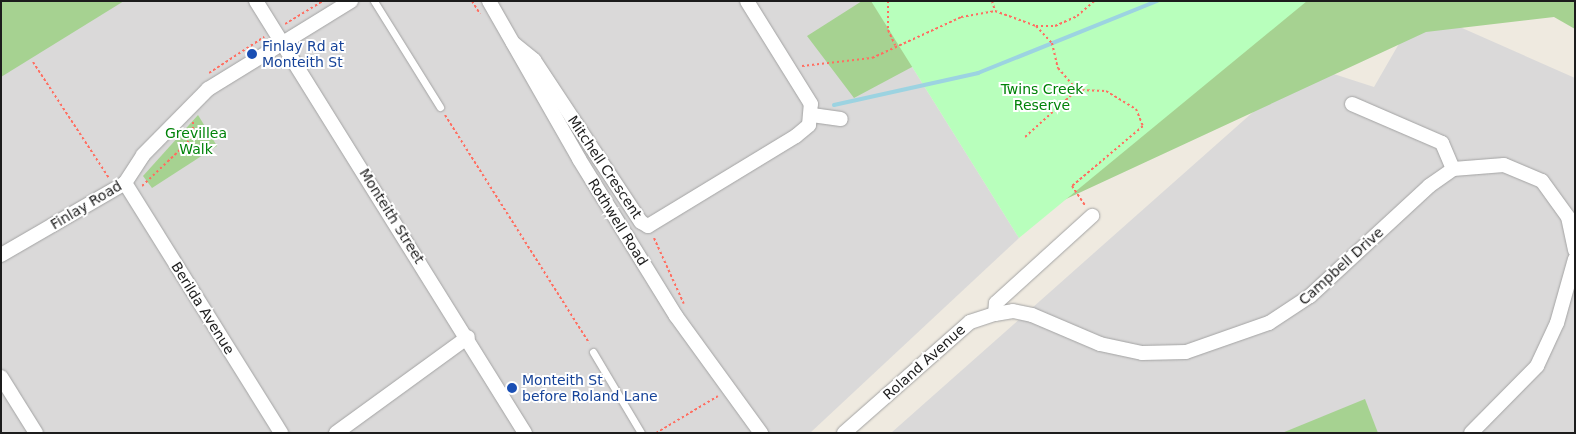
<!DOCTYPE html>
<style>
body{margin:0}
#map{position:relative;width:1576px;height:434px;overflow:hidden;background:#efeae0;font-family:"DejaVu Sans",sans-serif}
div>[style]{position:absolute}
.residential>*{inset:0;background:#dad9d9}
.forest>*{inset:0;background:#a6d291}
.park>*{inset:0;background:#b8ffbc}
.stream>*{height:4px;margin:-2px;padding:0 2px;transform-origin:2px;border-radius:2px;background:#9cd3e1}
.path>*{height:2px;margin-top:-1px;transform-origin:0;background:repeating-linear-gradient(90deg,#ff6e61 0 2.5px,transparent 0 5px)}
.roads{filter:drop-shadow(0 0 1px #a3a3a3) drop-shadow(0 0 1px #a3a3a3)}
.lane>*{height:7px;margin:-3.5px;padding:0 3.5px;transform-origin:3.5px;border-radius:3.5px;background:#fff}
.street>*{height:14px;margin:-7px;padding:0 7px;transform-origin:7px;border-radius:7px;background:#fff}
.dots>*{width:14px;height:14px;translate:-50% -50%;box-sizing:border-box;border:2px solid #fff;border-radius:50%}
span{translate:-50% -50%;white-space:nowrap;text-align:center;line-height:1.15;-webkit-text-stroke:4px #fff;paint-order:stroke}
.transit-label{font-size:14px;color:#164399}
.left{translate:0 -50%;text-align:left}
.park-label{font-size:14px;color:#018309}
.street-label{font-size:14px;color:#1c1c1c}
.frame{position:absolute;inset:0;border:2px solid #1c1c1c;pointer-events:none}
</style>
<div id="map">
<div class="residential">
<div style="clip-path:polygon(1px 1px,871px 1px,1019px 238px,810px 433px,1px 433px)"></div>
<div style="clip-path:polygon(1419px 9px,1575px 78px,1575px 433px,891px 433px,1306px 65px,1374px 87px)"></div>
</div>
<div class="forest">
<div style="clip-path:polygon(1px 1px,124px 1px,1px 77px)"></div>
<div style="clip-path:polygon(862px 1px,1575px 1px,1575px 29px,1554px 17px,1426px 32px,1025px 218px,927px 59px,854px 98px,807px 36px)"></div>
<div style="clip-path:polygon(198px 115px,217px 146px,152px 188px,143px 176px)"></div>
<div style="clip-path:polygon(1365px 399px,1378px 433px,1282px 433px)"></div>
</div>
<div class="park">
<div style="clip-path:polygon(871px 1px,1307px 1px,1019px 238px)"></div>
</div>
<div class="stream">
<div style="left:834px;top:105px;width:148px;rotate:-12.5deg"></div>
<div style="left:978px;top:73px;width:193px;rotate:-21.9deg"></div>
</div>
<div class="path">
<div style="left:472px;top:1px;width:15px;rotate:58deg"></div>
<div style="left:888px;top:1px;width:29px;rotate:90deg"></div>
<div style="left:888px;top:30px;width:17px;rotate:65deg"></div>
<div style="left:992px;top:1px;width:10px;rotate:73deg"></div>
<div style="left:285px;top:24px;width:44px;rotate:-31.2deg"></div>
<div style="left:1036px;top:26px;width:23px;rotate:47deg"></div>
<div style="left:1052px;top:43px;width:26px;rotate:77deg"></div>
<div style="left:1058px;top:68px;width:29px;rotate:49deg"></div>
<div style="left:33px;top:62px;width:139px;rotate:56.8deg"></div>
<div style="left:802px;top:66px;width:70px;rotate:-6.5deg"></div>
<div style="left:872px;top:58px;width:98px;rotate:-24.7deg"></div>
<div style="left:961px;top:17px;width:35px;rotate:-10deg"></div>
<div style="left:995px;top:11px;width:44px;rotate:20.1deg"></div>
<div style="left:1036px;top:26px;width:19px"></div>
<div style="left:1055px;top:26px;width:24px;rotate:-24deg"></div>
<div style="left:1077px;top:16px;width:23px;rotate:-41deg"></div>
<div style="left:209px;top:73px;width:66px;rotate:-33.2deg"></div>
<div style="left:445px;top:115px;width:270px;rotate:57.7deg"></div>
<div style="left:1025px;top:137px;width:70px;rotate:-42.1deg"></div>
<div style="left:1077px;top:90px;width:29px;rotate:2deg"></div>
<div style="left:1106px;top:91px;width:35px;rotate:31deg"></div>
<div style="left:1136px;top:109px;width:18px;rotate:68deg"></div>
<div style="left:1143px;top:126px;width:93px;rotate:139.8deg"></div>
<div style="left:1072px;top:186px;width:23px;rotate:56deg"></div>
<div style="left:142px;top:186px;width:62px;rotate:-43.7deg"></div>
<div style="left:187px;top:143px;width:11px;rotate:-56deg"></div>
<div style="left:193px;top:134px;width:12px;rotate:-90deg"></div>
<div style="left:654px;top:238px;width:72px;rotate:65.6deg"></div>
<div style="left:656px;top:433px;width:72px;rotate:-30.8deg"></div>
</div>
<div class="roads">
<div class="lane">
<div style="left:374px;top:1px;width:125px;rotate:58.1deg"></div>
<div style="left:593px;top:352px;width:94px;rotate:59.3deg"></div>
</div>
<div class="street">
<div style="left:256px;top:1px;width:509px;rotate:58.09deg"></div>
<div style="left:489px;top:1px;width:182px;rotate:60.3deg"></div>
<div style="left:579px;top:159px;width:185px;rotate:58.3deg"></div>
<div style="left:676px;top:316px;width:145px;rotate:54deg"></div>
<div style="left:513px;top:43px;width:27px;rotate:39deg"></div>
<div style="left:534px;top:60px;width:194px;rotate:56.6deg"></div>
<div style="left:641px;top:222px;width:8px;rotate:30deg"></div>
<div style="left:648px;top:226px;width:173px;rotate:-31.3deg"></div>
<div style="left:796px;top:136px;width:17px;rotate:-40deg"></div>
<div style="left:809px;top:125px;width:21px;rotate:-85deg"></div>
<div style="left:811px;top:104px;width:121px;rotate:-121.9deg"></div>
<div style="left:1352px;top:104px;width:98px;rotate:23.4deg"></div>
<div style="left:1442px;top:143px;width:28px;rotate:67deg"></div>
<div style="left:812px;top:115px;width:29px;rotate:8deg"></div>
<div style="left:125px;top:183px;width:295px;rotate:58deg"></div>
<div style="left:1px;top:255px;width:143px;rotate:-30.1deg"></div>
<div style="left:125px;top:183px;width:33px;rotate:-57deg"></div>
<div style="left:143px;top:155px;width:93px;rotate:-45.4deg"></div>
<div style="left:208px;top:89px;width:168px;rotate:-31.6deg"></div>
<div style="left:995px;top:314px;width:11px;rotate:-85deg"></div>
<div style="left:996px;top:303px;width:130px;rotate:-42.2deg"></div>
<div style="left:1px;top:377px;width:66px;rotate:58deg"></div>
<div style="left:336px;top:433px;width:163px;rotate:-36deg"></div>
<div style="left:844px;top:433px;width:168px;rotate:-41.4deg"></div>
<div style="left:970px;top:322px;width:26px;rotate:-18deg"></div>
<div style="left:995px;top:314px;width:18px;rotate:-9deg"></div>
<div style="left:1013px;top:311px;width:19px;rotate:12deg"></div>
<div style="left:1032px;top:315px;width:74px;rotate:23.1deg"></div>
<div style="left:1100px;top:344px;width:43px;rotate:12.1deg"></div>
<div style="left:1142px;top:353px;width:44px;rotate:-1.3deg"></div>
<div style="left:1186px;top:352px;width:88px;rotate:-19.3deg"></div>
<div style="left:1269px;top:323px;width:49px;rotate:-33.4deg"></div>
<div style="left:1310px;top:296px;width:162px;rotate:-42.7deg"></div>
<div style="left:1429px;top:186px;width:29px;rotate:-35deg"></div>
<div style="left:1453px;top:169px;width:51px;rotate:-4.5deg"></div>
<div style="left:1504px;top:165px;width:41px;rotate:22.8deg"></div>
<div style="left:1542px;top:181px;width:44px;rotate:54.2deg"></div>
<div style="left:1568px;top:217px;width:34px;rotate:78deg"></div>
<div style="left:1471px;top:433px;width:94px;rotate:-45.4deg"></div>
<div style="left:1537px;top:366px;width:47px;rotate:-65.1deg"></div>
<div style="left:1557px;top:323px;width:66px;rotate:-74.3deg"></div>
</div>
</div>
<div class="dots">
<div style="left:252px;top:54px;background:#1a4fb4"></div>
<div style="left:512px;top:388px;background:#1a4fb4"></div>
</div>
<div class="transit-label">
<span class="left" style="left:262px;top:54px">Finlay Rd at<br>Monteith St</span>
<span class="left" style="left:522px;top:388px">Monteith St<br>before Roland Lane</span>
</div>
<div class="park-label">
<span style="left:1042px;top:97px">Twins Creek<br>Reserve</span>
<span style="left:196px;top:141px">Grevillea<br>Walk</span>
</div>
<div class="street-label">
<span style="left:605px;top:167px;rotate:56deg">Mitchell Crescent</span>
<span style="left:86px;top:205px;rotate:-31deg">Finlay Road</span>
<span style="left:392px;top:216px;rotate:58deg">Monteith Street</span>
<span style="left:618px;top:222px;rotate:58deg">Rothwell Road</span>
<span style="left:1341px;top:266px;rotate:-42deg">Campbell Drive</span>
<span style="left:203px;top:308px;rotate:58deg">Berilda Avenue</span>
<span style="left:924px;top:362px;rotate:-42deg">Roland Avenue</span>
</div>
<div class="frame"></div>
</div>
